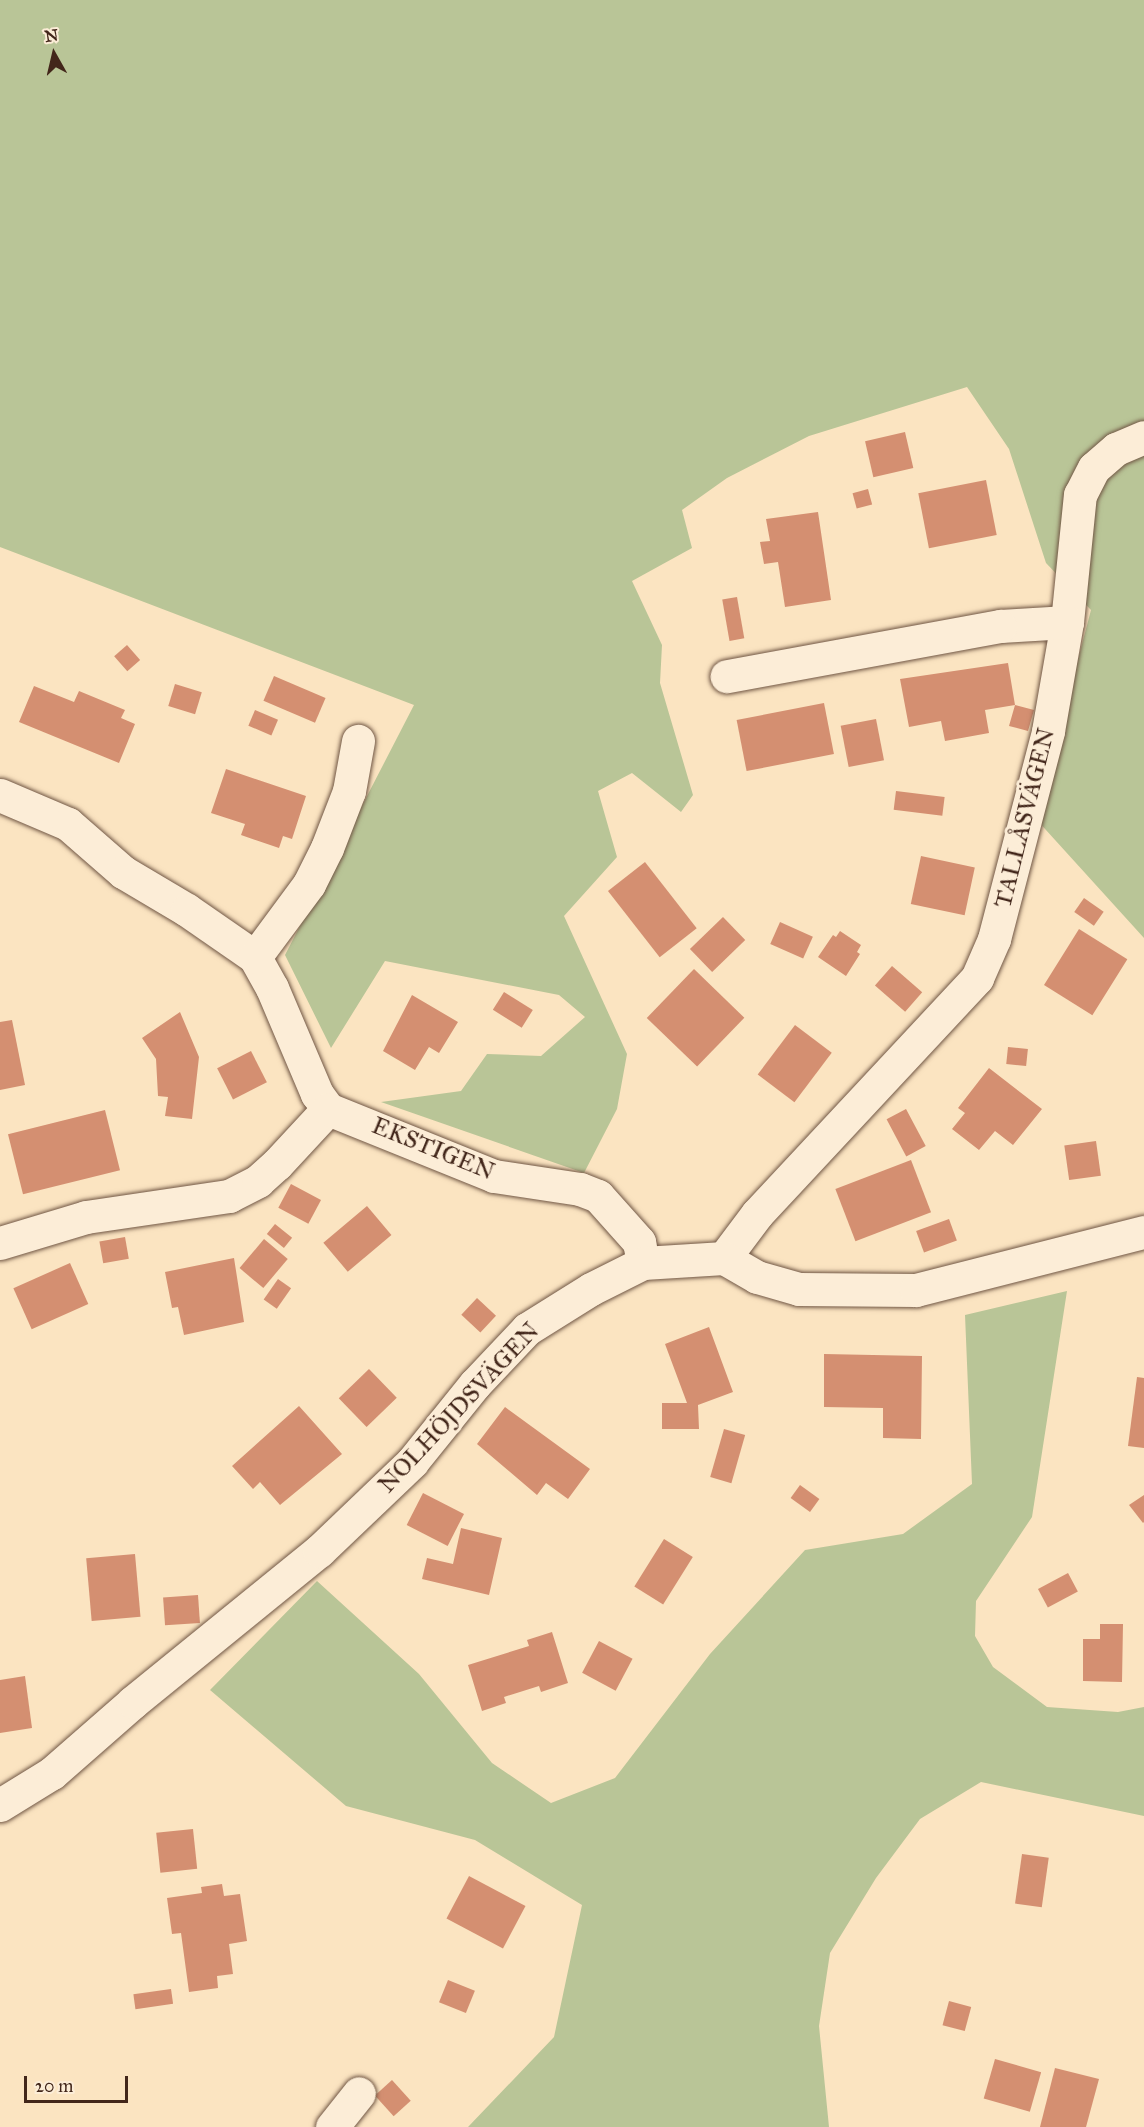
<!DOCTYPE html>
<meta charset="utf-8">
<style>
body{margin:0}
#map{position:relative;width:1144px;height:2127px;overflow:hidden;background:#fbe4c1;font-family:"IM FELL Great Primer",serif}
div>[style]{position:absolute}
.green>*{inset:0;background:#b9c597}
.building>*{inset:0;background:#d48f71;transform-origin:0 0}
.roads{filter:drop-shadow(0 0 2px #705644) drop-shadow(0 0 2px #705644)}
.minor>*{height:33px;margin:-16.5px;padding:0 16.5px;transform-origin:16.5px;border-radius:16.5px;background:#fcedd7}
span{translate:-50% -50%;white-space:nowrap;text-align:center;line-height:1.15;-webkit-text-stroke:6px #fcedd7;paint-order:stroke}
.street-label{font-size:24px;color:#42261a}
.north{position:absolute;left:24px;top:24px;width:60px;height:60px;-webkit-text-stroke:4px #fcedd7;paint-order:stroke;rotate:352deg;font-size:16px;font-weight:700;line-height:24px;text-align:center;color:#42261a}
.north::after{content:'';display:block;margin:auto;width:21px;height:27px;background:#42261a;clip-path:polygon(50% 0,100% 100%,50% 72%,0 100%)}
.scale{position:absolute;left:24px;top:2076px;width:104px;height:27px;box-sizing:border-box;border:3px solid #42261a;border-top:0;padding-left:8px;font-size:18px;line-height:21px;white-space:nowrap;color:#42261a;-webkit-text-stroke:4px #fcedd7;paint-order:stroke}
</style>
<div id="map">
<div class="green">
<div style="clip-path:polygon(0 0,1144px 0,1144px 938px,1036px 819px,1091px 610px,1046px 563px,1009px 449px,967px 387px,809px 436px,727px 478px,682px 510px,692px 548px,632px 581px,662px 645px,660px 683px,693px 795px,681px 812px,632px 773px,598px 791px,617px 857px,564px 916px,627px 1054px,617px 1109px,584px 1173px,381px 1102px,461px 1091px,487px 1054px,541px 1056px,585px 1017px,559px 995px,385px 961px,331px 1048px,285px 955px,414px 705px,0 547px)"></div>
<div style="clip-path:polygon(1067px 1291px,1032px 1517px,976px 1601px,975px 1636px,993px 1667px,1047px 1707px,1118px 1712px,1144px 1707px,1144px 1816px,981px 1782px,920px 1819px,876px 1878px,830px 1953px,819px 2026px,829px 2127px,468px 2127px,554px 2037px,582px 1905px,475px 1840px,346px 1806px,210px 1690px,317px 1581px,419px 1674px,492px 1763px,551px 1803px,615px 1778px,710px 1654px,805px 1550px,903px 1534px,972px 1484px,965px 1315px)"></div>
</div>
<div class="building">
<div style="left:905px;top:432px;width:37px;height:41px;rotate:77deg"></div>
<div style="left:986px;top:480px;width:56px;height:69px;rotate:79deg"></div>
<div style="left:868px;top:489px;width:16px;height:16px;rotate:75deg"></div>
<div style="clip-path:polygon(818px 512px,831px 600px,785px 607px,778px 562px,764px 564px,760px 542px,770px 541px,766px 519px)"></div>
<div style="left:737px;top:597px;width:42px;height:15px;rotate:80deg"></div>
<div style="left:127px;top:645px;width:20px;height:17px;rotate:49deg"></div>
<div style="clip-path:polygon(1008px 663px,1015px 705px,1034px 710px,1028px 731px,1009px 726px,1015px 705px,985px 710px,989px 733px,945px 741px,941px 721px,909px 727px,900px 679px)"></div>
<div style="left:274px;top:676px;width:56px;height:27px;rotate:23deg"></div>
<div style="left:175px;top:684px;width:28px;height:23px;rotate:17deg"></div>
<div style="clip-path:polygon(34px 686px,74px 702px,79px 691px,125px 710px,121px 718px,135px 724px,119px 763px,19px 722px)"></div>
<div style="left:824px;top:703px;width:52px;height:89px;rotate:79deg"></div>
<div style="left:255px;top:710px;width:25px;height:17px;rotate:23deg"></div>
<div style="left:876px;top:719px;width:42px;height:36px;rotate:79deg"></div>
<div style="clip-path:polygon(226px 769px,306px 796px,292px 839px,283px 836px,279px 848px,241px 835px,245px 824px,211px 813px)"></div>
<div style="left:896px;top:791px;width:49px;height:19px;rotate:7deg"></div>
<div style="left:921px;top:856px;width:55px;height:49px;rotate:12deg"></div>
<div style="left:645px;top:862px;width:84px;height:47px;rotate:52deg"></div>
<div style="left:1084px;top:898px;width:24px;height:17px;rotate:35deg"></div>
<div style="left:723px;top:917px;width:32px;height:46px;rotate:46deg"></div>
<div style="left:780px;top:922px;width:36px;height:24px;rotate:24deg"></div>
<div style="left:1079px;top:929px;width:57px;height:66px;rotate:32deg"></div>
<div style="clip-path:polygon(840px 931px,861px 945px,857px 952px,860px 954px,846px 976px,818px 957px,833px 935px,836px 937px)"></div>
<div style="left:892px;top:966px;width:40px;height:26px;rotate:41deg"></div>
<div style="left:694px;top:969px;width:70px;height:68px;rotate:44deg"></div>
<div style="left:504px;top:992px;width:34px;height:21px;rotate:32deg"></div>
<div style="clip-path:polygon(412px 995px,458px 1022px,439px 1053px,429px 1047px,415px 1070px,383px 1051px)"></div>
<div style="clip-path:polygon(180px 1012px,199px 1057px,192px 1119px,165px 1116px,168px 1097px,158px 1096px,156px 1059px,142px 1038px)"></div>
<div style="clip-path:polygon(12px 1020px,25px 1085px,0 1090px,0 1022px)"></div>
<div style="left:795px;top:1025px;width:46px;height:62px;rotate:37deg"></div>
<div style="left:1008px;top:1047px;width:20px;height:17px;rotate:6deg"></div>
<div style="left:251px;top:1051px;width:35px;height:38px;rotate:63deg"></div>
<div style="clip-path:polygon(989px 1068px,1042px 1109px,1013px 1145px,995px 1131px,979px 1150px,952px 1129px,965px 1113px,958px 1108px)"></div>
<div style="left:906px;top:1109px;width:42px;height:22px;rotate:62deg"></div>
<div style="left:105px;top:1110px;width:62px;height:100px;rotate:76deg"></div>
<div style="left:1096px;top:1141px;width:35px;height:32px;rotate:82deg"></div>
<div style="left:911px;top:1160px;width:56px;height:81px;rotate:69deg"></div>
<div style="left:291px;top:1184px;width:34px;height:27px;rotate:28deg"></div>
<div style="left:367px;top:1206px;width:38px;height:57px;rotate:50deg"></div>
<div style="left:949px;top:1219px;width:23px;height:35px;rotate:70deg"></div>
<div style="left:275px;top:1224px;width:22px;height:13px;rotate:39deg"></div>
<div style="left:125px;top:1237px;width:22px;height:26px;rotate:80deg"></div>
<div style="left:264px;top:1239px;width:31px;height:38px;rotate:40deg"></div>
<div style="clip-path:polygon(234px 1258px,244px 1322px,184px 1335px,178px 1307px,172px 1308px,165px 1272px)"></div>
<div style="left:70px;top:1263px;width:45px;height:62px;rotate:66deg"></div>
<div style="left:278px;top:1279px;width:16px;height:25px;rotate:35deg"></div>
<div style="left:477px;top:1298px;width:26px;height:23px;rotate:43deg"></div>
<div style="clip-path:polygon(709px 1327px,733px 1392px,698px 1405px,699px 1429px,662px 1429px,662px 1403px,687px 1403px,665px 1344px)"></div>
<div style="clip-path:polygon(824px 1354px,922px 1356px,921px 1439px,883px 1438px,883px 1408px,824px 1407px)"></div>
<div style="left:369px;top:1369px;width:40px;height:42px;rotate:46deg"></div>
<div style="clip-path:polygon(1137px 1377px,1144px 1378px,1144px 1448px,1128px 1446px)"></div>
<div style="clip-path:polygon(299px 1406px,342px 1454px,280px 1505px,260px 1482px,253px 1489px,232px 1466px)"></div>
<div style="clip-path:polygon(505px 1407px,590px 1469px,568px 1499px,546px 1483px,537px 1495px,477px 1444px)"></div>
<div style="left:724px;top:1429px;width:22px;height:50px;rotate:16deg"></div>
<div style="left:800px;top:1485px;width:24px;height:16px;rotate:36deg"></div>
<div style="left:423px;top:1493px;width:46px;height:36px;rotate:27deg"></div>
<div style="clip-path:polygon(1144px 1495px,1144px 1522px,1143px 1523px,1129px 1505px)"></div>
<div style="clip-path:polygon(461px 1528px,502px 1538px,489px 1595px,422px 1579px,427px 1558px,453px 1564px)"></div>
<div style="left:664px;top:1539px;width:34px;height:56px;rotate:32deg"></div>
<div style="left:135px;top:1554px;width:63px;height:49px;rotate:85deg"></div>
<div style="left:1068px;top:1573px;width:21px;height:34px;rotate:62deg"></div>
<div style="left:198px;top:1595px;width:28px;height:35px;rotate:86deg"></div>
<div style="clip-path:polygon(1100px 1624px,1123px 1624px,1122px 1682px,1083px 1681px,1083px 1639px,1100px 1639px)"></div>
<div style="clip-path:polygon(552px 1632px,568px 1683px,541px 1692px,539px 1686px,504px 1697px,506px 1703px,482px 1711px,468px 1665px,529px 1646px,527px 1640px)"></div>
<div style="left:599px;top:1641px;width:38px;height:36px;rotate:28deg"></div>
<div style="clip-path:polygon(25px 1676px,32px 1728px,0 1733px,0 1680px)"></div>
<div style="left:193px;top:1829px;width:40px;height:37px;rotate:84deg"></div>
<div style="left:1022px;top:1854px;width:27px;height:50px;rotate:8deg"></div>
<div style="left:469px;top:1876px;width:64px;height:48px;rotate:28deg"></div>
<div style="clip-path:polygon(222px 1884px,224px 1896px,240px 1894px,247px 1941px,229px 1944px,233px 1974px,217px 1976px,218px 1988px,189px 1992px,181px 1933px,172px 1934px,167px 1898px,202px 1893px,201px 1887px)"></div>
<div style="left:448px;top:1980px;width:29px;height:24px;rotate:22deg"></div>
<div style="left:171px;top:1989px;width:15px;height:38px;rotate:82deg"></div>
<div style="left:949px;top:2001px;width:23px;height:25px;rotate:15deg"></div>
<div style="left:995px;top:2059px;width:48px;height:41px;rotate:16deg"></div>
<div style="clip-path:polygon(1055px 2068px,1099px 2079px,1086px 2127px,1040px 2127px)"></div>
<div style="left:392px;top:2080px;width:28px;height:23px;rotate:48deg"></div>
</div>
<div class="roads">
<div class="minor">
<div style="left:1067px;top:622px;width:128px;rotate:-84.2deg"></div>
<div style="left:1080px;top:495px;width:30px;rotate:-63deg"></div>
<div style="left:1094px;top:468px;width:29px;rotate:-41deg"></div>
<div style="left:1116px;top:449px;width:30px;rotate:-23deg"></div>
<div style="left:0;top:795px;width:74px;rotate:23.1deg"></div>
<div style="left:68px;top:824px;width:73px;rotate:41.1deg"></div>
<div style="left:123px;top:872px;width:74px;rotate:30.7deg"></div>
<div style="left:187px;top:910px;width:83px;rotate:34.7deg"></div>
<div style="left:328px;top:1109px;width:19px;rotate:-126deg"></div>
<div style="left:317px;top:1094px;width:115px;rotate:-113deg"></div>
<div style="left:272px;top:988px;width:35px;rotate:-119deg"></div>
<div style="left:255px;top:957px;width:91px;rotate:-53.5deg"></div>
<div style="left:309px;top:884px;width:40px;rotate:-63.4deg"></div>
<div style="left:327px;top:848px;width:61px;rotate:-68.9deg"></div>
<div style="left:349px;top:791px;width:51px;rotate:-79.8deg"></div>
<div style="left:0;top:1243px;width:90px;rotate:-16.8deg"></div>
<div style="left:86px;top:1217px;width:145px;rotate:-8.4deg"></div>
<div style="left:229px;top:1196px;width:33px;rotate:-27deg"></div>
<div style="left:258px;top:1181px;width:25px;rotate:-42deg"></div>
<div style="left:277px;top:1164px;width:75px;rotate:-47.2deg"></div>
<div style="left:328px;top:1109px;width:179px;rotate:22deg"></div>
<div style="left:494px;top:1176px;width:87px;rotate:8.6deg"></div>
<div style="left:580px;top:1189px;width:19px;rotate:21deg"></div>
<div style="left:598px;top:1196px;width:62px;rotate:48.3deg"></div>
<div style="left:639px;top:1242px;width:21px;rotate:79deg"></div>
<div style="left:724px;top:1258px;width:55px;rotate:-53.1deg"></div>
<div style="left:757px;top:1214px;width:323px;rotate:-47deg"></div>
<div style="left:977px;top:978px;width:43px;rotate:-66.4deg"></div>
<div style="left:994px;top:939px;width:215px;rotate:-75.4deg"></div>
<div style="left:1048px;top:731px;width:111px;rotate:-80.1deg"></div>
<div style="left:1067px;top:622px;width:67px;rotate:176.6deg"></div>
<div style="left:1000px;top:626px;width:278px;rotate:169.6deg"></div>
<div style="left:0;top:1805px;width:61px;rotate:-31.6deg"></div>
<div style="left:52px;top:1773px;width:108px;rotate:-41.2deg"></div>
<div style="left:133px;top:1702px;width:240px;rotate:-39.1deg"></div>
<div style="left:319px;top:1551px;width:129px;rotate:-43.7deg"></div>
<div style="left:412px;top:1462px;width:100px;rotate:-51.1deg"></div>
<div style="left:475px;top:1384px;width:76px;rotate:-46.6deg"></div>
<div style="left:527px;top:1329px;width:75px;rotate:-32deg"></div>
<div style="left:591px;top:1289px;width:58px;rotate:-26.6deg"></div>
<div style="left:643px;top:1263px;width:81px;rotate:-3.5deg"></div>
<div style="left:724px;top:1258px;width:38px;rotate:30deg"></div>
<div style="left:757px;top:1277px;width:44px;rotate:15.9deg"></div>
<div style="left:799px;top:1289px;width:117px;rotate:0.5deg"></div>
<div style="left:916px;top:1290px;width:235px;rotate:-14.3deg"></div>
<div style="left:332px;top:2127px;width:43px;rotate:-51.5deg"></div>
</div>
</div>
<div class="street-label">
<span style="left:1025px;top:818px;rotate:-76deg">TALLÅSVÄGEN</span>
<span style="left:433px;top:1149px;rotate:22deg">EKSTIGEN</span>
<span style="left:459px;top:1408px;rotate:-47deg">NOLHÖJDSVÄGEN</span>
</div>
<div class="north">N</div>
<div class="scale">20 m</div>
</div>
